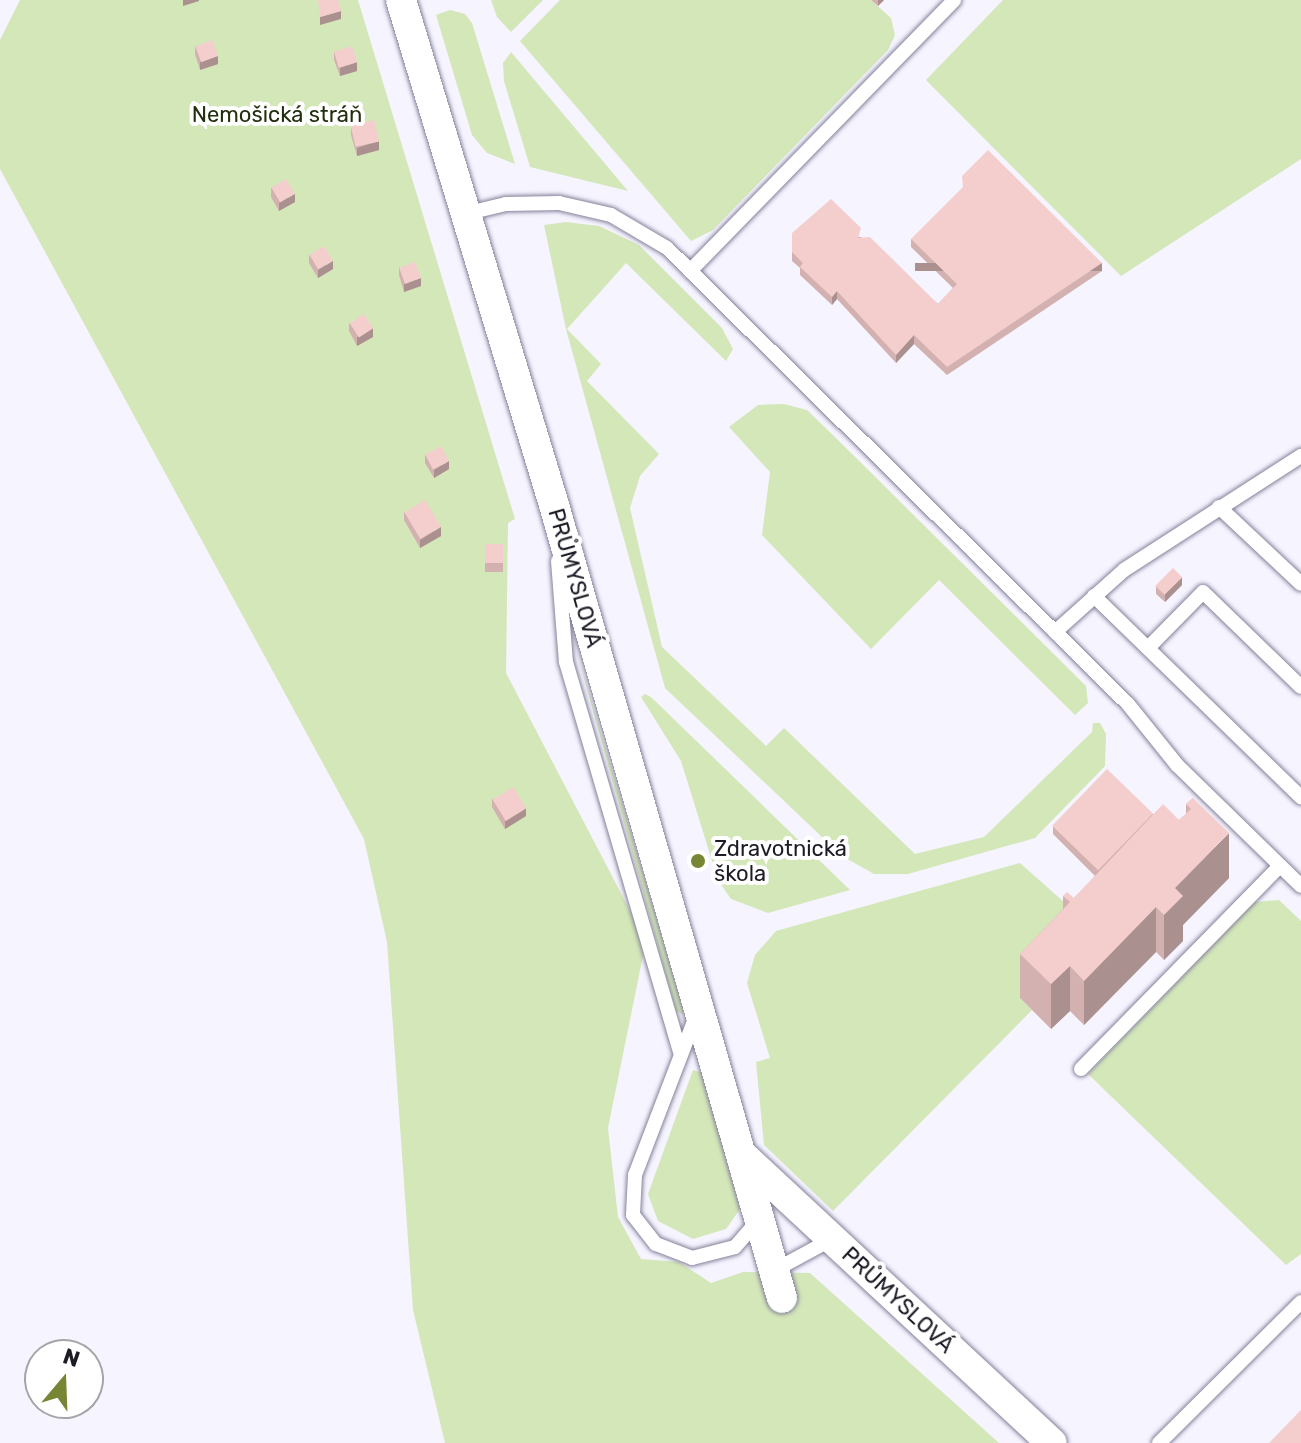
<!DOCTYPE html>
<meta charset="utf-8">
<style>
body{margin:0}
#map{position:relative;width:1301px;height:1443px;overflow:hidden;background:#f5f4ff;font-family:Rubik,sans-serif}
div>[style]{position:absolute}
.green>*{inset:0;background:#d4e7b9}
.roads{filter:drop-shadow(0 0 2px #848199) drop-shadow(0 0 2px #848199)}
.lane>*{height:14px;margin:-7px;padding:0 7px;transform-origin:7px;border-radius:7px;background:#fff}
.street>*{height:30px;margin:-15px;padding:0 15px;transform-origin:15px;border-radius:15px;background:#fff}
.wall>*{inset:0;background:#d2b1b0;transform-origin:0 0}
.shaded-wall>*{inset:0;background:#ab9090;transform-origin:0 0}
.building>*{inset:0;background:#f4cecd;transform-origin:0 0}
.dots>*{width:22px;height:22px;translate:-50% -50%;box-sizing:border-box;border:4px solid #fff;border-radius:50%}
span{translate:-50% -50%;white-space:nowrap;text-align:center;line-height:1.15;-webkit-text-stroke:8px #fff;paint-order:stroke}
.park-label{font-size:22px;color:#222e0e}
.street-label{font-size:22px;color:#1d1b25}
.poi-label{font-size:22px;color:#1d1b25}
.left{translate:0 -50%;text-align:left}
.north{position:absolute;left:24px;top:1339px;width:80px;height:80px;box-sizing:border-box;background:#fff;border:2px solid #a5a4a8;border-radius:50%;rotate:19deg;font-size:22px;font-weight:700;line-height:32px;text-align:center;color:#1d1b25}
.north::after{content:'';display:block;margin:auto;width:28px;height:36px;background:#768635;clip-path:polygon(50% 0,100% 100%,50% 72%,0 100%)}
</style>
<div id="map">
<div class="green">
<div style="clip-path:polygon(20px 0,358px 0,515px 519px,508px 523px,506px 673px,646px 941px,608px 1128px,618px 1217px,641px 1259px,679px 1262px,711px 1283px,743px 1272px,810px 1273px,999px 1443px,445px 1443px,413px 1310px,387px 942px,364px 839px,0 169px,0 40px)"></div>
<div style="clip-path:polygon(491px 0,543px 0,511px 32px,497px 17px)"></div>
<div style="clip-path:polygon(560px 0,871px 0,891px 18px,895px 35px,888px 50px,713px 230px,691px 241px,520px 41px)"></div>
<div style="clip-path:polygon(1003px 0,1301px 0,1301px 159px,1121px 276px,926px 80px)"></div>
<div style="clip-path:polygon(450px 10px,465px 14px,472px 23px,515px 164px,487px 153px,472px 135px,436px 15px)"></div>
<div style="clip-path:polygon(511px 52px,628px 191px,530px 167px,504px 81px,503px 63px)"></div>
<div style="clip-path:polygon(566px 222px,599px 226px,639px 245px,722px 328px,733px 349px,726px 361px,626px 263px,567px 329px,601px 364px,587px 381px,659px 454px,640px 476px,630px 508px,662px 647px,766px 746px,784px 728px,915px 854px,984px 837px,1092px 732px,1093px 723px,1100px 723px,1106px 734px,1105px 766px,1035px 838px,908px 874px,874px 874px,842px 856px,665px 688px,566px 329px,544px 225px)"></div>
<div style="clip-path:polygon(784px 404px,807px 410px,840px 442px,1086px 686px,1088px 703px,1075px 715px,939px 580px,871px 649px,762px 535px,770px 472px,729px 427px,758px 405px)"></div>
<div style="clip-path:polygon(576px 649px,684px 1010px,682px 1014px,676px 1011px)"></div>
<div style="clip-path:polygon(645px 694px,651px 697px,850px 890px,768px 913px,731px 899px,718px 880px,681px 761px,641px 697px)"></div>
<div style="clip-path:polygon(1020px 863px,1091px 926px,1021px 999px,1032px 1010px,833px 1211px,764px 1145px,756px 1062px,770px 1058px,747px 983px,755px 955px,776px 931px)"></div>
<div style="clip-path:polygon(1279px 900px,1301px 921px,1301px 1254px,1286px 1265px,1088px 1074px,1255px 902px)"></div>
<div style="clip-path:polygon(693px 1070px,703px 1073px,740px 1209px,726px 1229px,693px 1239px,658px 1221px,648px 1194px)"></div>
</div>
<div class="roads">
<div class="lane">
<div style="left:464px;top:214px;width:43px;rotate:-13.4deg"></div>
<div style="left:506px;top:204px;width:53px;rotate:-1.1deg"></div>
<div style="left:559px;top:203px;width:53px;rotate:13deg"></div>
<div style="left:611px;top:215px;width:65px;rotate:30.5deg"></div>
<div style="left:667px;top:248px;width:648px;rotate:44.69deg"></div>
<div style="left:1128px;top:704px;width:78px;rotate:51.2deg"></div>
<div style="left:1177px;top:765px;width:173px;rotate:44.3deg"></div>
<div style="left:690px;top:271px;width:378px;rotate:-45.7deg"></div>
<div style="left:1219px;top:507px;width:112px;rotate:43.2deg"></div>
<div style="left:558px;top:561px;width:101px;rotate:85.5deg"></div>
<div style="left:566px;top:662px;width:409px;rotate:73.7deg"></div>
<div style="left:1094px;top:596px;width:289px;rotate:44.2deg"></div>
<div style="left:1055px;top:632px;width:93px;rotate:-41.9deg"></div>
<div style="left:1124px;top:570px;width:211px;rotate:-32.8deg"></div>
<div style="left:1148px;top:648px;width:78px;rotate:-45.5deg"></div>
<div style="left:1203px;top:592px;width:136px;rotate:44.1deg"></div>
<div style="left:696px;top:1016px;width:170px;rotate:111deg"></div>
<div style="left:635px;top:1175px;width:40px;rotate:92.9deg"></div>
<div style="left:633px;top:1215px;width:37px;rotate:52deg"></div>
<div style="left:656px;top:1244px;width:39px;rotate:21deg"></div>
<div style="left:692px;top:1258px;width:44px;rotate:-14.3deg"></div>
<div style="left:735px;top:1247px;width:33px;rotate:-49deg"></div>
<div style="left:1081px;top:1069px;width:284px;rotate:-45.6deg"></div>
<div style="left:775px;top:1270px;width:65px;rotate:-28.5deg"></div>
<div style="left:1159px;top:1443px;width:200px;rotate:-44.8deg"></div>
</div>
<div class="street">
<div style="left:401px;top:0;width:528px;rotate:73.14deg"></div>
<div style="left:554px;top:505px;width:825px;rotate:73.96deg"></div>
<div style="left:744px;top:1157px;width:420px;rotate:42.9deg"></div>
</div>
</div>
<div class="wall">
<div style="clip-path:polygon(871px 0,884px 0,878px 6px)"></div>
<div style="clip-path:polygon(195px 46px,218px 64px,200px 70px,195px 54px)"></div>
<div style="clip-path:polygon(334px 51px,357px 71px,340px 76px,334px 60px)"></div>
<div style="clip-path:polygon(351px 127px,379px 150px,357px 156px,351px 135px)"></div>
<div style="clip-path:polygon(271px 188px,295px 202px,279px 211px,271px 197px)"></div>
<div style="clip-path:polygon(792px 233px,861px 237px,938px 304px,953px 288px,911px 247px,911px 239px,1102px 271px,947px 375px,914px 344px,896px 363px,837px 299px,832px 305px,800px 275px,800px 268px,792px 261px)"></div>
<div style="clip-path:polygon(309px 255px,333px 269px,318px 278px,309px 263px)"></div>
<div style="clip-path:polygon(399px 267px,421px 286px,404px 292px,399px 275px)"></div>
<div style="clip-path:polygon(349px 323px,373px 337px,357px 346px,349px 331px)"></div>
<div style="clip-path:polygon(425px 455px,449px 469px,434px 478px,425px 463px)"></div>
<div style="clip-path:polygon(404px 512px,441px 536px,420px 548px,404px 520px)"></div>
<div style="left:485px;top:544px;width:18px;height:28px"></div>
<div style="clip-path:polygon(1182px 585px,1165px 602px,1156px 594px,1156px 586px)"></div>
<div style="clip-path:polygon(1193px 798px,1229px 878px,1183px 925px,1183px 941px,1164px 960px,1156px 952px,1084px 1025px,1070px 1011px,1051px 1029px,1020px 998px,1020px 954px,1063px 909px,1063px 896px,1074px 898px,1095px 876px,1053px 834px,1053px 826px,1153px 814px,1179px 820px,1186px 814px,1186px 804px)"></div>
<div style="clip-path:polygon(492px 799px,526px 816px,505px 829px,492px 807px)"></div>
</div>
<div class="shaded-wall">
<div style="clip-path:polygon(183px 0,199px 0,199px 1px,183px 6px)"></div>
<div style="clip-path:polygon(878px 0,884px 0,878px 6px)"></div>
<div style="clip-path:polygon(341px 11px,341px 19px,320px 25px,320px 17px)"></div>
<div style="clip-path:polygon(218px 56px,218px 64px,200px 70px,200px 62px)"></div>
<div style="clip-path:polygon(357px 62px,357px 71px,340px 76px,340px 68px)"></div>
<div style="clip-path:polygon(379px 141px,379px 150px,357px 156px,357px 148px)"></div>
<div style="clip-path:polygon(295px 194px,295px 202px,279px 211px,279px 203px)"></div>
<div style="clip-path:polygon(333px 261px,333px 269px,318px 278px,318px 270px)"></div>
<div style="left:1102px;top:263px;width:8px;height:187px;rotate:90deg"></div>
<div style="clip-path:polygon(421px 278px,421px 286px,404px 292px,404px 284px)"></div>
<div style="clip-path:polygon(837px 291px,837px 299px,832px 305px,832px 297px)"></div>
<div style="clip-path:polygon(373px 328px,373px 337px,357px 346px,357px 337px)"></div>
<div style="clip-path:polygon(914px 335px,914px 344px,896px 363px,896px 355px)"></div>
<div style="clip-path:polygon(449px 461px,449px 469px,434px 478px,434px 470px)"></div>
<div style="clip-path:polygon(441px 527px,441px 536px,420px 548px,420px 540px)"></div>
<div style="clip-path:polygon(1182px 577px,1182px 585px,1165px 602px,1165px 594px)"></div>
<div style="clip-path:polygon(526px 808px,526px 816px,505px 829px,505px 821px)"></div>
<div style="clip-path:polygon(1229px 833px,1229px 878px,1183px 925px,1183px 941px,1164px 960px,1164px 915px,1175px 888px)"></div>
<div style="clip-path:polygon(1156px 907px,1156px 952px,1084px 1025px,1084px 981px)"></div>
<div style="clip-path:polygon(1070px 966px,1070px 1011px,1051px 1029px,1051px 984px)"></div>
</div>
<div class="building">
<div style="clip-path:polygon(318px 0,338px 0,341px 11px,320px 17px)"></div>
<div style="left:212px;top:40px;width:17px;height:18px;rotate:69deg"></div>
<div style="left:352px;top:46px;width:17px;height:19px;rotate:73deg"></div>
<div style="left:374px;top:120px;width:22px;height:24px;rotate:77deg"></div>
<div style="clip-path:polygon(988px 150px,1102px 263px,947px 367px,914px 335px,896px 355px,837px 291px,832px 297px,800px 267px,803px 263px,792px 252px,792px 233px,831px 199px,861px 228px,858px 238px,870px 237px,938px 304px,957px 284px,911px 239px,963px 187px,962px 176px)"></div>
<div style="left:286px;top:179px;width:17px;height:17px;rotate:59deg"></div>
<div style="left:324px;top:246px;width:17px;height:17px;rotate:59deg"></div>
<div style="left:415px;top:262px;width:17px;height:17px;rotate:69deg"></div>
<div style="left:364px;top:314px;width:17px;height:17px;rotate:57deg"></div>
<div style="left:441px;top:446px;width:17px;height:18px;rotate:62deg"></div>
<div style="left:425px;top:500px;width:31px;height:24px;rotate:59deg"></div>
<div style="left:485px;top:544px;width:18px;height:19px"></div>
<div style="left:1173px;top:568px;width:13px;height:25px;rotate:45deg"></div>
<div style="left:1107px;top:769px;width:64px;height:79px;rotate:44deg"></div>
<div style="left:513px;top:787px;width:25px;height:24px;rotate:58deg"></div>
<div style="clip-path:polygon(1193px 798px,1229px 833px,1175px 888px,1183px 896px,1164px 915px,1156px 907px,1084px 981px,1070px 966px,1051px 984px,1020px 954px,1070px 902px,1063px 896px,1067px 892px,1074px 898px,1163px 804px,1179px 820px,1191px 809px,1186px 804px)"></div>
<div style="clip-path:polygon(1301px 1410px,1301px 1443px,1269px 1443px)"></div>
</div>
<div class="dots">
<div style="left:698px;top:861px;background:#768635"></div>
</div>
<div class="park-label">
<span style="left:277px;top:115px">Nemošická stráň</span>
</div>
<div class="street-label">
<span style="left:575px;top:578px;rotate:74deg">PRŮMYSLOVÁ</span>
<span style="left:898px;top:1300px;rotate:43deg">PRŮMYSLOVÁ</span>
</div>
<div class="poi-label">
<span class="left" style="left:714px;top:861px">Zdravotnická<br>škola</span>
</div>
<div class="north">N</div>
</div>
